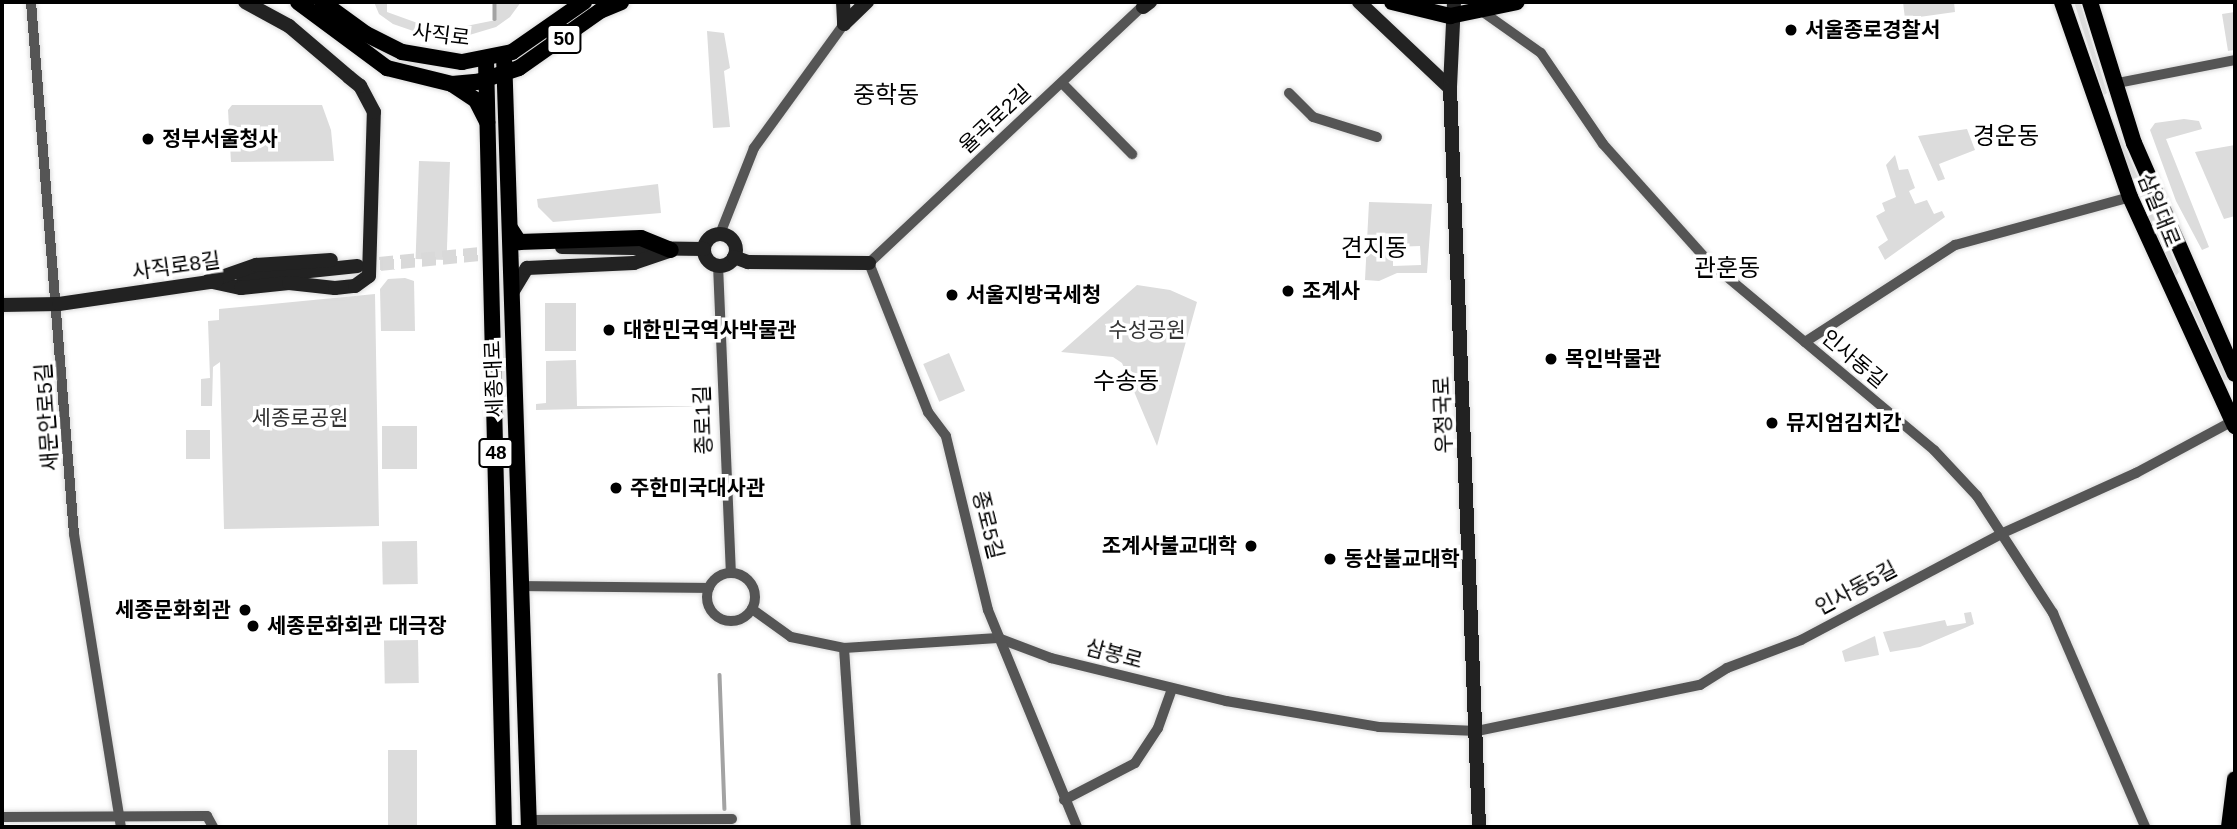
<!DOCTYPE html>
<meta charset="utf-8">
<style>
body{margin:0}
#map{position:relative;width:2237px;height:829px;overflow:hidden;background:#fff;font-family:Arial,"Noto Sans KR",sans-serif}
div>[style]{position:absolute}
.green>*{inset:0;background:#dcdcdc;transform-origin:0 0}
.stream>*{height:3.5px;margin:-1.75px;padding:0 1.75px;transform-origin:1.75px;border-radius:1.75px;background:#a3a3a3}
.secondary-tunnel>*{height:14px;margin-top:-7px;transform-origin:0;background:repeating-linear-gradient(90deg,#d9d9d9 0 14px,transparent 0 21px)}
.roads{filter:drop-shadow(0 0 2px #dbdbdb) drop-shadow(0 0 2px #dbdbdb)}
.street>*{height:10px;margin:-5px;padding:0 5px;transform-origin:5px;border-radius:5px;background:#555}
.street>.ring{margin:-5px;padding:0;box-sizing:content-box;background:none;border:10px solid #555;border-radius:50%}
.secondary>*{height:14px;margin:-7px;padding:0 7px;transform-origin:7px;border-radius:7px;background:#222}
.secondary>.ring{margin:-7px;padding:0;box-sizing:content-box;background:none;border:14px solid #222;border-radius:50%}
.primary>*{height:16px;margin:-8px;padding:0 8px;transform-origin:8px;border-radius:8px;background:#000}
.dots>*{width:19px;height:19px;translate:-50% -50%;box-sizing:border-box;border:4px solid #fff;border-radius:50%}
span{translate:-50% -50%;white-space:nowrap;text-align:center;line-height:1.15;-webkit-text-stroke:7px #fff;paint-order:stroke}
.shield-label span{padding:2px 5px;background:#fff;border:2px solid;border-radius:5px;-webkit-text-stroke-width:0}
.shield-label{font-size:19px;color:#000;font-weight:700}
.poi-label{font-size:21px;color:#000;font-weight:700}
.left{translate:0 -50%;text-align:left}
.right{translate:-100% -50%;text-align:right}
.street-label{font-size:21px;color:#000}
.park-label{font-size:21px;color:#333}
.quarter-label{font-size:24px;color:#000}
.frame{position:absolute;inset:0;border:4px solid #000;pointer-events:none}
</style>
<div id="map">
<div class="green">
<div style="clip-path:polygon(374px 2px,387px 2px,387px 12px,423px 25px,422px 34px,393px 24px,379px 14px)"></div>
<div style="clip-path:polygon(496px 2px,521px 2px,510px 17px,496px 27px,466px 36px,466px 26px,496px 20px)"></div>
<div style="clip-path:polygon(1903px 2px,1954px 2px,1955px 12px,1905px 19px)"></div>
<div style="clip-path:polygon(2074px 2px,2080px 2px,2107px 93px,2104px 95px)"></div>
<div style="clip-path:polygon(2235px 12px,2235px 50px,2228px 51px,2222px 14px)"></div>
<div style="clip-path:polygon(707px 31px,724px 33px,730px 68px,724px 71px,730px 127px,713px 128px)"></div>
<div style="clip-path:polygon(232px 105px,322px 105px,331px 130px,334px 161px,231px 162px,228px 110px)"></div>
<div style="clip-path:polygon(2112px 118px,2179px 272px,2176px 276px,2116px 148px)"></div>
<div style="clip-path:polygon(2184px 119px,2199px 121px,2202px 129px,2166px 139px,2209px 247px,2202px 250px,2176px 201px,2150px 130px,2155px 123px)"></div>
<div style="clip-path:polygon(1967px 129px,1975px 150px,1939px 164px,1945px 179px,1938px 181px,1918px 136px)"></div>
<div style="clip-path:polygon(2235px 145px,2235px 216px,2224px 219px,2195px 152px)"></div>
<div style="clip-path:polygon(1895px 155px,1899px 170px,1908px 169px,1915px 188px,1909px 191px,1915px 204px,1927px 200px,1934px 214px,1942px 211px,1945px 217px,1885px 260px,1878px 247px,1888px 240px,1876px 216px,1885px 211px,1882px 203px,1896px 197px,1886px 165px)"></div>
<div style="left:419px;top:161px;width:31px;height:98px;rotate:2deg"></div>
<div style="clip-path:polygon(658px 184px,661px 213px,553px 222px,538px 207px,537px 199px)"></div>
<div style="clip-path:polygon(evenodd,1369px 202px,1432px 204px,1427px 273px,1397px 273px,1379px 281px,1365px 280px,1369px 202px,1420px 246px,1421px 265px,1393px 266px,1393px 247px,1420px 246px)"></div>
<div style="clip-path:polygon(405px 278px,414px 281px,415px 331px,381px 331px,380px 289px,388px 279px)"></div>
<div style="clip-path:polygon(1137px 285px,1170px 290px,1197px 302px,1157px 446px,1122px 363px,1113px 357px,1061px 352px)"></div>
<div style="clip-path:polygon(375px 294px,379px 526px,224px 529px,220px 362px,213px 367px,212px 406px,201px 406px,201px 379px,210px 378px,208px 321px,219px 320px,219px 329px,219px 309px)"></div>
<div style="clip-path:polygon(2188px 300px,2193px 302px,2230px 380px,2224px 380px)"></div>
<div style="left:576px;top:303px;width:48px;height:31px;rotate:90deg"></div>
<div style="left:949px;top:353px;width:41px;height:28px;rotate:67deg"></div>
<div style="clip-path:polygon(576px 360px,577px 406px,712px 406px,536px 410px,536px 404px,546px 403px,546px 361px)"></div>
<div style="left:382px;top:426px;width:35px;height:43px"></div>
<div style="left:186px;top:430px;width:24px;height:29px"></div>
<div style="left:417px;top:541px;width:43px;height:35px;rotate:89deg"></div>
<div style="clip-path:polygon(1971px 612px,1974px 624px,1920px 647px,1890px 652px,1883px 632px,1945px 620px,1947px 626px,1966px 623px,1964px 613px)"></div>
<div style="clip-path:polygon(1875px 636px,1879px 655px,1845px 662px,1842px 651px)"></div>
<div style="left:418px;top:640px;width:43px;height:34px;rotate:89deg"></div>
<div style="left:388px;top:750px;width:29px;height:77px"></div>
</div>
<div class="stream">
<div style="left:495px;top:2px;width:17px;rotate:90deg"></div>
<div style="left:720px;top:675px;width:134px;rotate:87.9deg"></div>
</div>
<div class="secondary-tunnel">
<div style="left:359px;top:266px;width:161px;rotate:-5.7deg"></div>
</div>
<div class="roads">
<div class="street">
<div style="left:31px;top:2px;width:534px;rotate:85.38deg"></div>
<div style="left:74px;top:534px;width:297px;rotate:80.9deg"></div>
<div style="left:1483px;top:12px;width:71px;rotate:35.3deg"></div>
<div style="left:1541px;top:53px;width:110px;rotate:55.7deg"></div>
<div style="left:1603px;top:144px;width:157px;rotate:48.1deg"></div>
<div style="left:1708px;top:261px;width:295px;rotate:39.9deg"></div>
<div style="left:1934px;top:450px;width:63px;rotate:46.9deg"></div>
<div style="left:1977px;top:496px;width:140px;rotate:57deg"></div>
<div style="left:2053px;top:613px;width:233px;rotate:66.7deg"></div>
<div style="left:1062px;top:83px;width:100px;rotate:45.4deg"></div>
<div style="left:2113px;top:84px;width:124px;rotate:-11.1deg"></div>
<div style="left:1289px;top:93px;width:34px;rotate:45deg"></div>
<div style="left:1313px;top:117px;width:67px;rotate:17.4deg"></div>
<div style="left:720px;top:234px;width:92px;rotate:-68.4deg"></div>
<div style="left:754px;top:148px;width:153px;rotate:-54deg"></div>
<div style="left:718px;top:265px;width:308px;rotate:87.6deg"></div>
<div style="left:1805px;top:342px;width:179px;rotate:-32.9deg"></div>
<div style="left:1955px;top:245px;width:181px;rotate:-15.3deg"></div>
<div class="ring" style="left:707px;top:573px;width:38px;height:38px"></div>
<div style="left:521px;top:586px;width:188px;rotate:0.6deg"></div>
<div style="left:752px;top:609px;width:48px;rotate:35.7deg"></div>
<div style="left:791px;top:637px;width:54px;rotate:11.7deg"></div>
<div style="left:844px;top:648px;width:154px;rotate:-3.7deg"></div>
<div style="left:998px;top:638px;width:57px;rotate:20.7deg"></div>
<div style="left:1051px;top:658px;width:180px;rotate:13.8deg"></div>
<div style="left:1226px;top:701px;width:155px;rotate:9.6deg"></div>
<div style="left:1379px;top:727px;width:98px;rotate:2.3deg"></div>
<div style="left:1477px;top:731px;width:228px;rotate:-11.7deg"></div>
<div style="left:1700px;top:685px;width:32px;rotate:-32deg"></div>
<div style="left:1727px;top:668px;width:79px;rotate:-20.7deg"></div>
<div style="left:1801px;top:640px;width:229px;rotate:-27.9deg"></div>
<div style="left:2003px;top:533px;width:146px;rotate:-24.3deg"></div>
<div style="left:2136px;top:473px;width:112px;rotate:-28.2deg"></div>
<div style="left:844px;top:648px;width:179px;rotate:86.2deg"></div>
<div style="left:1064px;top:800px;width:80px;rotate:-27.5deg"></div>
<div style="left:1135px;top:763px;width:42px;rotate:-56.7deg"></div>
<div style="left:1158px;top:728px;width:41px;rotate:-70.3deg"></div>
<div style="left:2px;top:817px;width:205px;rotate:-0.3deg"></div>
<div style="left:207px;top:816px;width:13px;rotate:61deg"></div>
<div style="left:529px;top:820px;width:203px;rotate:-0.3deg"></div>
<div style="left:1077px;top:827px;width:235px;rotate:-112.3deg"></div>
<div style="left:988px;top:610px;width:179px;rotate:-103.6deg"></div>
<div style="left:946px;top:436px;width:30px;rotate:-127deg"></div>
<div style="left:928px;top:412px;width:160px;rotate:-111.6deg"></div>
<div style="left:869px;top:263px;width:380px;rotate:-43.2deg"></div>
</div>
<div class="secondary">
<div style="left:843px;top:2px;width:22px;rotate:87deg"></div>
<div style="left:1359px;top:2px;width:125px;rotate:43.4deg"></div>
<div style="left:1454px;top:2px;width:86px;rotate:92.7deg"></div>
<div style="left:1450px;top:88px;width:740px;rotate:87.75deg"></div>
<div style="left:1143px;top:7px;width:9px;rotate:-36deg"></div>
<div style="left:844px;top:24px;width:32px;rotate:-44deg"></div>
<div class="ring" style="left:704px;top:234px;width:18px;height:18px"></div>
<div style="left:562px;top:247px;width:142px;rotate:0.8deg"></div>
<div style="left:734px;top:257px;width:15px;rotate:20deg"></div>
<div style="left:748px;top:262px;width:121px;rotate:0.5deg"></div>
<div style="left:243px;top:278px;width:115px;rotate:-6deg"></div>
<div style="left:208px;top:281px;width:34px;rotate:12deg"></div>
<div style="left:241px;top:288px;width:48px;rotate:-5.9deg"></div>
<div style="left:289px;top:283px;width:46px;rotate:6.2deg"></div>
<div style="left:335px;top:288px;width:20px;rotate:-6deg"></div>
<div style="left:355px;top:286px;width:17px;rotate:-36deg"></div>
<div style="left:369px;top:276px;width:164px;rotate:-88.3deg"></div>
<div style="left:374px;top:112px;width:30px;rotate:-118deg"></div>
<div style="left:360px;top:86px;width:14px;rotate:-141deg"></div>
<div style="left:349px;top:77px;width:79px;rotate:-139.6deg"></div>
<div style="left:289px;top:26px;width:50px;rotate:-151.4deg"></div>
<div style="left:210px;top:281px;width:49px;rotate:-19.2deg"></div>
<div style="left:256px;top:265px;width:75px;rotate:-3.8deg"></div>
<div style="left:513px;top:291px;width:27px;rotate:-59deg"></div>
<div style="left:527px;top:268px;width:107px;rotate:-2.7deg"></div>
<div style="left:634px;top:263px;width:39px;rotate:-19deg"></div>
<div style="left:2px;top:305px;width:57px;rotate:-1deg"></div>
<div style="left:59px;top:304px;width:159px;rotate:-8.3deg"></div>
</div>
<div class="primary">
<div style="left:298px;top:2px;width:111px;rotate:36.6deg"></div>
<div style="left:387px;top:68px;width:67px;rotate:13.8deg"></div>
<div style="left:452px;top:84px;width:25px;rotate:-5deg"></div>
<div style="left:477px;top:82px;width:44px;rotate:-18.4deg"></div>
<div style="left:519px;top:68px;width:99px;rotate:-35.1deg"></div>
<div style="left:600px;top:11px;width:23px;rotate:-23deg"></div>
<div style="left:322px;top:2px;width:54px;rotate:36deg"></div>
<div style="left:366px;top:34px;width:40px;rotate:26.6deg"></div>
<div style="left:402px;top:52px;width:61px;rotate:9.5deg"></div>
<div style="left:462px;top:62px;width:51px;rotate:-11.3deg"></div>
<div style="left:512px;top:52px;width:88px;rotate:-34.8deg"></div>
<div style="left:1392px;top:2px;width:60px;rotate:13.6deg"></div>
<div style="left:1450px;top:16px;width:68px;rotate:-11.8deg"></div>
<div style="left:2062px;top:2px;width:207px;rotate:70.8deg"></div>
<div style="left:2130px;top:197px;width:252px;rotate:65.4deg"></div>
<div style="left:2090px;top:2px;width:148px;rotate:72.7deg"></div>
<div style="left:2134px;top:143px;width:252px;rotate:66.4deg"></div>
<div style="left:504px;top:55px;width:772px;rotate:88.15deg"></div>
<div style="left:486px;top:60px;width:767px;rotate:88.66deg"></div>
<div style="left:452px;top:84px;width:29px;rotate:34deg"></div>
<div style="left:476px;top:100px;width:25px;rotate:63deg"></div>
<div style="left:510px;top:228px;width:17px;rotate:57deg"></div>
<div style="left:519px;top:242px;width:122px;rotate:-1.9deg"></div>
<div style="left:641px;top:238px;width:32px;rotate:22deg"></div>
<div style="left:2229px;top:827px;width:48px;rotate:-82.9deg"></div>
</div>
</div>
<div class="dots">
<div style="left:1791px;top:30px;background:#000"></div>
<div style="left:148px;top:139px;background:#000"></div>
<div style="left:1288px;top:291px;background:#000"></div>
<div style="left:952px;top:295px;background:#000"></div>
<div style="left:609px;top:330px;background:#000"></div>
<div style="left:1551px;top:359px;background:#000"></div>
<div style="left:1772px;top:423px;background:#000"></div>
<div style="left:616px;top:488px;background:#000"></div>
<div style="left:1251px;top:546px;background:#000"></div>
<div style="left:1330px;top:559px;background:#000"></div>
<div style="left:245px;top:610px;background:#000"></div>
<div style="left:253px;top:626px;background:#000"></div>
</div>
<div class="shield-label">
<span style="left:564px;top:39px">50</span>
<span style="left:496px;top:453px">48</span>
</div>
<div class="poi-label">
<span class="left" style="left:1805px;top:30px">서울종로경찰서</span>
<span class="left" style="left:162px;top:139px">정부서울청사</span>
<span class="left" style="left:1302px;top:291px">조계사</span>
<span class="left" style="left:966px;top:295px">서울지방국세청</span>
<span class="left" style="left:623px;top:330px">대한민국역사박물관</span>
<span class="left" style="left:1565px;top:359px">목인박물관</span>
<span class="left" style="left:1786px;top:423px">뮤지엄김치간</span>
<span class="left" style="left:630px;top:488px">주한미국대사관</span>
<span class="right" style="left:1237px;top:546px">조계사불교대학</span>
<span class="left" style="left:1344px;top:559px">동산불교대학</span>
<span class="right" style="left:231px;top:610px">세종문화회관</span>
<span class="left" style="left:267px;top:626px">세종문화회관 대극장</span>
</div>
<div class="street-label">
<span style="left:441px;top:35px;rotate:7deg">사직로</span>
<span style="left:995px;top:119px;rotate:-43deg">율곡로2길</span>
<span style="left:2159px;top:210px;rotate:68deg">삼일대로</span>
<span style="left:176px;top:266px;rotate:-8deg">사직로8길</span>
<span style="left:1854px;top:359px;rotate:40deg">인사동길</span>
<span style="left:494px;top:379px;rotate:-92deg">세종대로</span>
<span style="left:1443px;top:415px;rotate:-92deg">우정국로</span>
<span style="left:47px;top:417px;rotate:-94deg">새문안로5길</span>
<span style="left:703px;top:420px;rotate:-92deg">종로1길</span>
<span style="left:988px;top:525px;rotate:76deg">종로5길</span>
<span style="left:1856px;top:588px;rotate:-28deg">인사동5길</span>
<span style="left:1114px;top:654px;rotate:15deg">삼봉로</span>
</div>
<div class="park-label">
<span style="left:1147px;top:330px">수성공원</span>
<span style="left:300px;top:418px">세종로공원</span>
</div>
<div class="quarter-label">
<span style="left:886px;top:95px">중학동</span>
<span style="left:2006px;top:136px">경운동</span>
<span style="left:1374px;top:248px">견지동</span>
<span style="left:1727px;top:268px">관훈동</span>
<span style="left:1126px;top:381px">수송동</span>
</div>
<div class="frame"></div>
</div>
